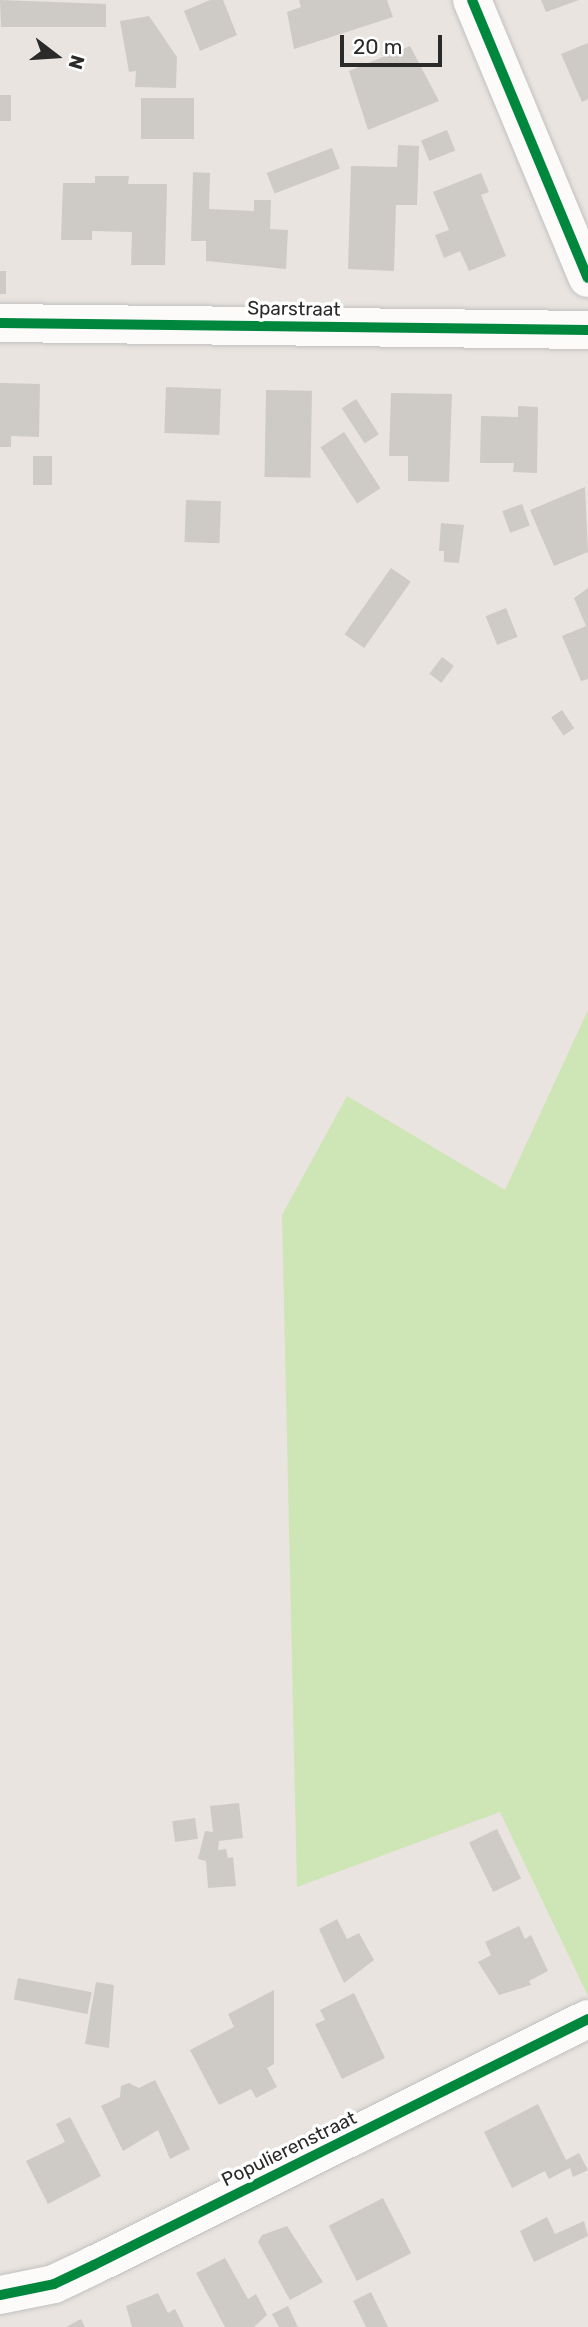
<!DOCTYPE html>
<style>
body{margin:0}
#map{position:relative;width:588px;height:2327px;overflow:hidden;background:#e9e4df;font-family:Rubik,sans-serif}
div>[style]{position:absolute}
.green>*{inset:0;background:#cee5b6}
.building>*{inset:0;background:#cecac6;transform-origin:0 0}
.roads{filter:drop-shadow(0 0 2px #c2c1c1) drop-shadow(0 0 2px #c2c1c1)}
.street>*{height:38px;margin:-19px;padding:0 19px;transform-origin:19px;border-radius:19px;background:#fcfbfa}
.cycleway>*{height:10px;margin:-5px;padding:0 5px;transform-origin:5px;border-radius:5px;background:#00873e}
span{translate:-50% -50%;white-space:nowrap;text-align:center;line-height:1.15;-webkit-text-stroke:7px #fff;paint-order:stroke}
.street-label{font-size:19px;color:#2a2a2a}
.north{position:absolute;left:21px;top:21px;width:70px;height:70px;-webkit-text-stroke:5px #fff;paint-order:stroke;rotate:107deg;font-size:19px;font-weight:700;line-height:28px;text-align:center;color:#2a2a2a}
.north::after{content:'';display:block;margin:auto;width:24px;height:32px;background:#2a2a2a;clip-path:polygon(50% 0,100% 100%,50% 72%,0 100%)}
.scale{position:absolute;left:340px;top:35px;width:102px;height:32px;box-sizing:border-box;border:4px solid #2a2a2a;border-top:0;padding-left:9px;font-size:21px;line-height:24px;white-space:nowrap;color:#2a2a2a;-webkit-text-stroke:5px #fff;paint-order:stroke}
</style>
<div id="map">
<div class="green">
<div style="clip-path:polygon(588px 1010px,588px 1996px,500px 1812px,297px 1887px,282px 1215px,347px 1096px,505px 1190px)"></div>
</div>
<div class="building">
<div style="clip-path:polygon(0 0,106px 4px,106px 27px,1px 27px)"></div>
<div style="clip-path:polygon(210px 0,223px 0,237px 35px,200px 51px,184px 11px)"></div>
<div style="clip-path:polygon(299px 0,387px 0,393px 17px,294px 49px,287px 12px,301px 7px)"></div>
<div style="clip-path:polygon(541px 0,579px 0,546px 12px)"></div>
<div style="clip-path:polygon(149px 16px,177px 57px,176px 88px,135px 87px,136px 71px,129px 72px,120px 21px)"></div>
<div style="clip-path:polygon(588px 43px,588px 99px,582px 102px,561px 54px)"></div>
<div style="clip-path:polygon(410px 46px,439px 101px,368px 130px,349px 71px)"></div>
<div style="left:0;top:95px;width:11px;height:26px"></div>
<div style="left:141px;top:98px;width:53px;height:41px"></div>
<div style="left:447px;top:130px;width:22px;height:28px;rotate:68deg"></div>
<div style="clip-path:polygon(398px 145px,419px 146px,417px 205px,396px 205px,394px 271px,348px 269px,351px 166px,397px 167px)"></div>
<div style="left:332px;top:148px;width:22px;height:70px;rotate:69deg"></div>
<div style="clip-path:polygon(193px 172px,210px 173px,209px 209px,254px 211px,254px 200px,271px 200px,270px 229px,288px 230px,286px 269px,206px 261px,206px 241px,191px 241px)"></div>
<div style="clip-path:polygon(481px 173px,489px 192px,481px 195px,506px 256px,469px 271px,460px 251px,444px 258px,435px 235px,449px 230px,433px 192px)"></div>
<div style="clip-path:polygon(95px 176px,129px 176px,128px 184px,167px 184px,165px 265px,131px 265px,132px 232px,92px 231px,92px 240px,61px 240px,63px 183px,95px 183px)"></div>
<div style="left:0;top:271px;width:6px;height:23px"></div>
<div style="clip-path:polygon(0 383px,40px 384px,39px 437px,11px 436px,11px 447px,0 447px)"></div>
<div style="left:166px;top:387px;width:55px;height:46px;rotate:2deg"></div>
<div style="left:266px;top:390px;width:46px;height:87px;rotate:1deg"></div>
<div style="clip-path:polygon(391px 393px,452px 394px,449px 482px,408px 481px,408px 456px,389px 456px)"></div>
<div style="left:356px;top:399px;width:42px;height:17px;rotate:57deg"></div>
<div style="clip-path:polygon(518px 406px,538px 407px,537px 473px,513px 472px,514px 463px,480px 463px,481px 416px,518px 417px)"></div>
<div style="left:344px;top:432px;width:67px;height:28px;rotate:57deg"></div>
<div style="left:33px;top:456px;width:19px;height:29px"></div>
<div style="clip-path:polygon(585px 487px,588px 552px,554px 566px,530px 510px)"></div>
<div style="left:186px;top:500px;width:35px;height:42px;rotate:2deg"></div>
<div style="left:522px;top:504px;width:23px;height:21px;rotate:70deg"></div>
<div style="clip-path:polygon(441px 523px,464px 525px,459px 563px,444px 562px,444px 551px,439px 551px)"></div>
<div style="left:391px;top:568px;width:24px;height:81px;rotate:35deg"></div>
<div style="clip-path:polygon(588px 588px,588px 679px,581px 681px,562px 636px,586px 626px,574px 598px)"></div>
<div style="left:506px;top:608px;width:31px;height:22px;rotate:68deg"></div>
<div style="left:442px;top:657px;width:15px;height:21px;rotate:37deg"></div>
<div style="left:562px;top:710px;width:22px;height:13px;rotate:56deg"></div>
<div style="clip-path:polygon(239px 1803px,243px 1838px,219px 1841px,218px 1850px,226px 1849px,228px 1858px,233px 1857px,236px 1886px,208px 1888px,206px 1861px,198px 1859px,205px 1831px,213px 1832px,210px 1806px)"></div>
<div style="left:195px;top:1818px;width:21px;height:23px;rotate:82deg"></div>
<div style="left:497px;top:1829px;width:55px;height:31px;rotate:64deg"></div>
<div style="clip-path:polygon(337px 1919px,347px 1939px,359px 1933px,374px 1960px,344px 1983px,319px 1929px)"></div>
<div style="clip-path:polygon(519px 1926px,525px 1939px,531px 1935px,548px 1971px,529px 1981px,531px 1985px,499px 1995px,478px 1962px,491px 1955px,485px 1942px)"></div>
<div style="left:18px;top:1978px;width:75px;height:22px;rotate:11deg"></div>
<div style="clip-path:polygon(96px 1982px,114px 1985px,109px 2048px,85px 2044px)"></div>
<div style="clip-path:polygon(274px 1990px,274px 2064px,267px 2068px,277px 2087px,256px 2098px,251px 2089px,219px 2105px,190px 2050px,234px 2027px,228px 2014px)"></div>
<div style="clip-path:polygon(354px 1993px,385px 2058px,342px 2079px,315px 2024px,325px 2020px,320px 2010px)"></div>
<div style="clip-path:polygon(155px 2080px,190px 2149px,170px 2159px,158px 2130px,123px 2151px,101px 2106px,120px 2097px,121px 2086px,129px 2083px,139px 2088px)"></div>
<div style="clip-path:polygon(538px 2104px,566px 2160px,579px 2153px,588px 2170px,573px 2177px,570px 2168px,549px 2179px,545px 2171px,512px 2188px,484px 2132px)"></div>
<div style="clip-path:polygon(70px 2117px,101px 2176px,48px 2204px,26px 2161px,65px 2142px,56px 2124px)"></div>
<div style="left:383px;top:2198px;width:62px;height:61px;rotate:63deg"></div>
<div style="clip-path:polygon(547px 2217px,555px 2234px,584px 2221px,588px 2236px,534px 2262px,520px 2231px)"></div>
<div style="clip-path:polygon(287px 2226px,323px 2282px,290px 2300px,258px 2242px,262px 2235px)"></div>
<div style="clip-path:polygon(225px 2258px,248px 2299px,256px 2294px,267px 2315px,254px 2327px,225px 2327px,196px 2273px)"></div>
<div style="clip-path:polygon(371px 2292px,388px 2327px,366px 2327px,353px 2301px)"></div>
<div style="clip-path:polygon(158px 2293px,168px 2313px,175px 2309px,184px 2327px,132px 2327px,126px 2306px)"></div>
<div style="clip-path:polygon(288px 2306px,298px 2327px,279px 2327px,272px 2314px)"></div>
<div style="clip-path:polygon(81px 2319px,85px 2327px,66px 2327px)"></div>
</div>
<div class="roads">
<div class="street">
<div style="left:472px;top:0;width:301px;rotate:67.4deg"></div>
<div style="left:0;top:323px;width:588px;rotate:0.68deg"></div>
<div style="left:0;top:2295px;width:55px;rotate:-11.5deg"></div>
<div style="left:54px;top:2284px;width:44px;rotate:-25.4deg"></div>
<div style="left:94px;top:2265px;width:552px;rotate:-26.47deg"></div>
</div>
</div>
<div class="cycleway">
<div style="left:472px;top:0;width:301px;rotate:67.4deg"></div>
<div style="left:0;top:323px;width:588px;rotate:0.68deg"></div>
<div style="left:0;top:2295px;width:55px;rotate:-11.5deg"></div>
<div style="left:54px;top:2284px;width:44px;rotate:-25.4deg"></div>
<div style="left:94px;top:2265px;width:552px;rotate:-26.47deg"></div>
</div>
<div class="street-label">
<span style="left:294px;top:309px;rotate:1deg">Sparstraat</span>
<span style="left:289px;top:2149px;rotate:-26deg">Populierenstraat</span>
</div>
<div class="north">N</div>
<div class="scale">20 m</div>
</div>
